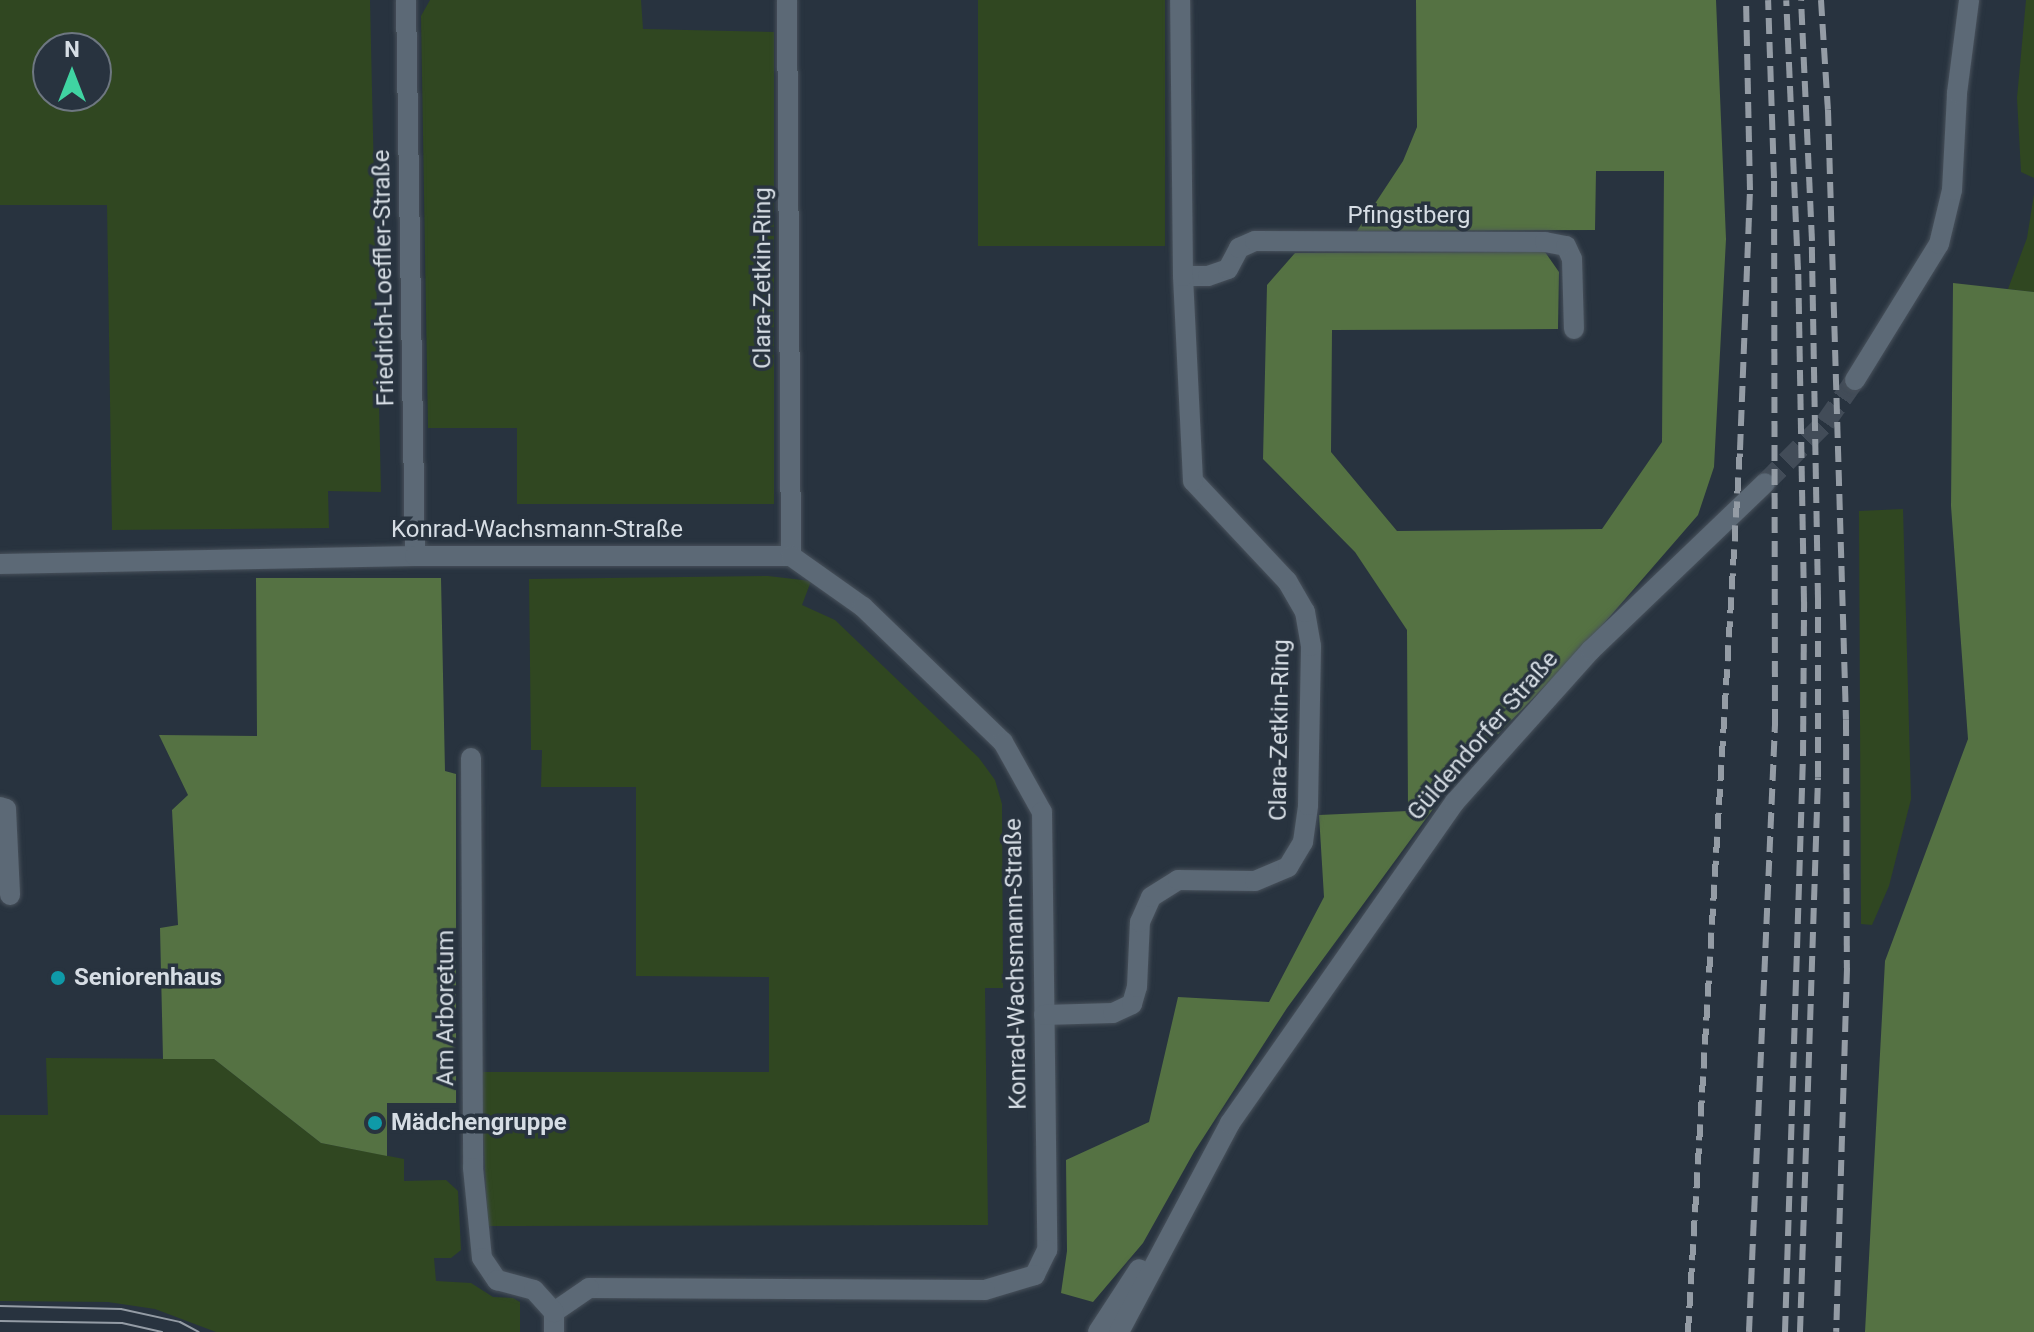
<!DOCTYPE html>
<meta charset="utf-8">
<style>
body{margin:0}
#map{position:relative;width:2034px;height:1332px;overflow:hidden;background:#28333f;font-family:Roboto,sans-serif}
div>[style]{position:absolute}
.green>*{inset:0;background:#304721;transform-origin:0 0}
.forest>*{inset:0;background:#557243}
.minor-tunnel>*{height:20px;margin-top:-10px;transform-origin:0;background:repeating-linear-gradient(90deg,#424c58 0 20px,transparent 0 30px)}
.roads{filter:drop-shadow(0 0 2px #48515b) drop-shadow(0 0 2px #48515b)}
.minor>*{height:20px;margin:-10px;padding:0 10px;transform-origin:10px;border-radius:10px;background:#5c6976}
.tram>*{height:2px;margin:-1px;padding:0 1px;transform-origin:1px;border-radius:1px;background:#949ca5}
.rail>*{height:6px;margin-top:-3px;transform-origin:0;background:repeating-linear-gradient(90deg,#949ca5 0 16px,transparent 0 24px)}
.dots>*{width:22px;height:22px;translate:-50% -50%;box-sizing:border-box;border:4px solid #28333f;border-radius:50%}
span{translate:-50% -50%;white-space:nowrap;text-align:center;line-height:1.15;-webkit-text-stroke:7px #28333f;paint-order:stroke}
.street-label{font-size:24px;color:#d6dde4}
.poi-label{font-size:24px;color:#d6dde4;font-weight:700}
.left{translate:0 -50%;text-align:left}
.north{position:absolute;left:32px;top:32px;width:80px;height:80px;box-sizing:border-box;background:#28333f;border:2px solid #6e7781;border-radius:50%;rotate:0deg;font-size:22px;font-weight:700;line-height:32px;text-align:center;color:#d6dde4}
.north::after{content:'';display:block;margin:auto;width:28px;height:36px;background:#40d4a2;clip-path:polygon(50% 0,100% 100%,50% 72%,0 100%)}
</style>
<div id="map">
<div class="green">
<div style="clip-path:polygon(evenodd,0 0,370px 0,381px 492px,328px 491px,329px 528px,112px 530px,107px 205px,0 205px,0 0,48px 48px,96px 48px,96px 96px,48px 96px,48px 48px)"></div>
<div style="clip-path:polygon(430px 0,641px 0,643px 29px,774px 32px,774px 504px,517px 504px,517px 428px,428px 428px,421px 16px)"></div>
<div style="left:978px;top:0;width:187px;height:246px"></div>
<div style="clip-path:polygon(2026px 0,2034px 0,2034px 178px,2021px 172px,2017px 98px)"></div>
<div style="clip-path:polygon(2034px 194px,2034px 292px,2008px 289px,2027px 238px)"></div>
<div style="clip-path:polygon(1903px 509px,1911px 799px,1889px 886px,1872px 925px,1861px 924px,1859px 511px)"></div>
<div style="clip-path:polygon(768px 576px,811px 581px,802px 605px,835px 620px,979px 758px,995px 780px,1002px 804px,1003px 988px,985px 988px,988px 1225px,488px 1226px,480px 1072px,769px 1072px,769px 977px,636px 976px,636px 787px,541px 787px,542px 750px,531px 750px,529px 579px)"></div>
<div style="clip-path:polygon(46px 1058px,214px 1059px,321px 1143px,404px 1159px,404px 1181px,446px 1180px,458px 1191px,461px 1250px,451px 1258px,434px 1258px,436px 1281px,471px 1283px,493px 1297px,513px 1298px,520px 1302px,520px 1332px,216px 1332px,155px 1309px,108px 1302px,0 1301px,0 1115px,48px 1115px)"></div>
</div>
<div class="forest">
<div style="clip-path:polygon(1416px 0,1716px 0,1726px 239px,1714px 467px,1698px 515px,1586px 644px,1458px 775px,1287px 1008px,1194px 1152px,1143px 1243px,1093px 1302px,1061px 1293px,1067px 1251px,1066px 1160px,1149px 1122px,1178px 997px,1269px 1002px,1324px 897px,1319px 815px,1408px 811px,1407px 630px,1355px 552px,1263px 459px,1267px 285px,1295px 253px,1545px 252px,1559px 272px,1558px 329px,1332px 330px,1331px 452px,1397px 531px,1602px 529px,1662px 442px,1664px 171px,1596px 171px,1595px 230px,1357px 231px,1403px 161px,1417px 127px)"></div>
<div style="clip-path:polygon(1953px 283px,2034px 292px,2034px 1332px,1865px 1332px,1885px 961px,1968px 739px,1951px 506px)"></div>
<div style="clip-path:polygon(256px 578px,441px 578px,445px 771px,456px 774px,456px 1103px,387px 1103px,387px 1156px,321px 1143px,214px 1059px,163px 1059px,160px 928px,178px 925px,172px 810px,188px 795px,159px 735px,257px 736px)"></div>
</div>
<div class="minor-tunnel">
<div style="left:1765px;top:483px;width:85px;rotate:-45deg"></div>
<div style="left:1825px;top:423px;width:52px;rotate:-55.1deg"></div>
</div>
<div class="roads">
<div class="minor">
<div style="left:406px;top:0;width:556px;rotate:89.07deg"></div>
<div style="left:787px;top:0;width:556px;rotate:89.59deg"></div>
<div style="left:1183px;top:276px;width:25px"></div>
<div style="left:1208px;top:276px;width:21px;rotate:-19deg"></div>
<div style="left:1228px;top:269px;width:24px;rotate:-62deg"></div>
<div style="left:1239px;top:248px;width:17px;rotate:-24deg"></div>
<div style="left:1255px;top:241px;width:290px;rotate:0.2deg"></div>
<div style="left:1545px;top:242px;width:21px;rotate:11deg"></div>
<div style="left:1566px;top:246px;width:14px;rotate:65deg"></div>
<div style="left:1572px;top:259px;width:70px;rotate:88.4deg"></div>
<div style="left:1855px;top:380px;width:160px;rotate:-58.3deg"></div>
<div style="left:1939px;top:244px;width:56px;rotate:-76.5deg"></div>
<div style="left:1952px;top:190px;width:97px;rotate:-87deg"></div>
<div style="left:1957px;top:93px;width:94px;rotate:-82.6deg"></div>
<div style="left:0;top:564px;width:415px;rotate:-1.1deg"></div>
<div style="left:415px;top:556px;width:376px"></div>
<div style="left:791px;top:556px;width:88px;rotate:35.3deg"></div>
<div style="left:863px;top:607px;width:194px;rotate:44deg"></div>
<div style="left:1003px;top:742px;width:80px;rotate:60.9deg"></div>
<div style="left:1042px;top:812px;width:438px;rotate:89.3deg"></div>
<div style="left:1047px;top:1250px;width:28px;rotate:116deg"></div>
<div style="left:1035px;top:1275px;width:52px;rotate:163.3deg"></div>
<div style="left:985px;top:1290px;width:396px;rotate:-179.7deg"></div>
<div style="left:589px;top:1288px;width:42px;rotate:145.6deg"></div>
<div style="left:554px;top:1312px;width:20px;rotate:90deg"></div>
<div style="left:471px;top:758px;width:410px;rotate:89.7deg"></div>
<div style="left:473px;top:1168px;width:90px;rotate:84.3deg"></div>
<div style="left:482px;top:1258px;width:27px;rotate:56deg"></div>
<div style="left:497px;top:1280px;width:38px;rotate:15deg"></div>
<div style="left:534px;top:1290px;width:30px;rotate:48deg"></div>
<div style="left:0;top:807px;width:6px;rotate:18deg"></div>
<div style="left:6px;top:809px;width:86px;rotate:87.3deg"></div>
<div style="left:1044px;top:1015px;width:69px;rotate:-1.7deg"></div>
<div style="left:1113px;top:1013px;width:21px;rotate:-25deg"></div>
<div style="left:1132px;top:1004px;width:18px;rotate:-74deg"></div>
<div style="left:1137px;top:987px;width:65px;rotate:-87.4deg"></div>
<div style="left:1140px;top:922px;width:27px;rotate:-66deg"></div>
<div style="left:1151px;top:897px;width:32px;rotate:-32deg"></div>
<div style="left:1178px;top:880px;width:77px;rotate:0.7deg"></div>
<div style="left:1255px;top:881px;width:36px;rotate:-23deg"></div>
<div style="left:1288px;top:867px;width:29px;rotate:-59deg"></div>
<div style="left:1303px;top:842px;width:37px;rotate:-82deg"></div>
<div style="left:1308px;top:805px;width:159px;rotate:-88.9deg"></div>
<div style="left:1311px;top:646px;width:35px;rotate:-100deg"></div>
<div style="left:1305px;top:612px;width:36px;rotate:-120deg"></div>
<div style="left:1287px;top:581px;width:137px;rotate:-133.2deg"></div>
<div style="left:1193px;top:481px;width:205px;rotate:-92.8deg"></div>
<div style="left:1183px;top:276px;width:276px;rotate:-90.6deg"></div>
<div style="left:1098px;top:1332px;width:75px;rotate:-56.9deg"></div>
<div style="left:1119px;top:1332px;width:237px;rotate:-62deg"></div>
<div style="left:1230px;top:1123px;width:392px;rotate:-55deg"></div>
<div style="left:1455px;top:802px;width:204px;rotate:-48.2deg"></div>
<div style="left:1591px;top:650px;width:241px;rotate:-43.8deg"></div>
</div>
</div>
<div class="tram">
<div style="left:0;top:1306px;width:121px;rotate:1.4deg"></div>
<div style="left:121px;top:1309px;width:60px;rotate:12.4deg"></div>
<div style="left:180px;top:1322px;width:21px;rotate:28deg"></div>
<div style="left:0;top:1321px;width:122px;rotate:0.9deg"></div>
<div style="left:122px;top:1323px;width:41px;rotate:12.7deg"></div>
</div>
<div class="rail">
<div style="left:1821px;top:0;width:110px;rotate:86.4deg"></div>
<div style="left:1828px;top:110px;width:610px;rotate:88.31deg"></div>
<div style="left:1846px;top:720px;width:248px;rotate:89.8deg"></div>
<div style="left:1847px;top:968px;width:364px;rotate:91.7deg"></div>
<div style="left:1688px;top:1332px;width:884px;rotate:-86.63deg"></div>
<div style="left:1740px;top:450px;width:260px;rotate:-87.8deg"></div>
<div style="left:1750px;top:190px;width:190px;rotate:-91.2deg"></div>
<div style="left:1749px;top:1332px;width:608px;rotate:-87.55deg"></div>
<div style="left:1775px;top:725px;width:547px;rotate:-90.1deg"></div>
<div style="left:1774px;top:178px;width:178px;rotate:-91.9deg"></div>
<div style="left:1785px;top:1332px;width:576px;rotate:-88.21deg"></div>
<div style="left:1803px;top:756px;width:154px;rotate:-89.6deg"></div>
<div style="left:1804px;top:602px;width:332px;rotate:-91deg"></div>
<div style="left:1798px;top:270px;width:270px;rotate:-92.5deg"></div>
<div style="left:1800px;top:1332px;width:555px;rotate:-88.14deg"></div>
<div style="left:1818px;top:777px;width:178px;rotate:-90deg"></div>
<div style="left:1818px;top:599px;width:358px;rotate:-91deg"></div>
<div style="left:1812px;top:241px;width:241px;rotate:-92.6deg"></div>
</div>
<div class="dots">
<div style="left:58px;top:978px;background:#0f9aa8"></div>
<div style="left:375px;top:1123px;background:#0f9aa8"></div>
</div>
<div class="street-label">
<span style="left:1409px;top:216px">Pfingstberg</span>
<span style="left:384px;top:278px;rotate:-91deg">Friedrich-Loeffler-Straße</span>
<span style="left:763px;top:278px;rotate:-90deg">Clara-Zetkin-Ring</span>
<span style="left:537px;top:530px">Konrad-Wachsmann-Straße</span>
<span style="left:1280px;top:730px;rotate:-89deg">Clara-Zetkin-Ring</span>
<span style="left:1483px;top:736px;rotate:-49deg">Güldendorfer Straße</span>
<span style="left:1016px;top:964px;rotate:-91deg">Konrad-Wachsmann-Straße</span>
<span style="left:446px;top:1008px;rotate:-90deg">Am Arboretum</span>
</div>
<div class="poi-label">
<span class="left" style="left:74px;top:978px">Seniorenhaus</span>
<span class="left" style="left:391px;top:1123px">Mädchengruppe</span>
</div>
<div class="north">N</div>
</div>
